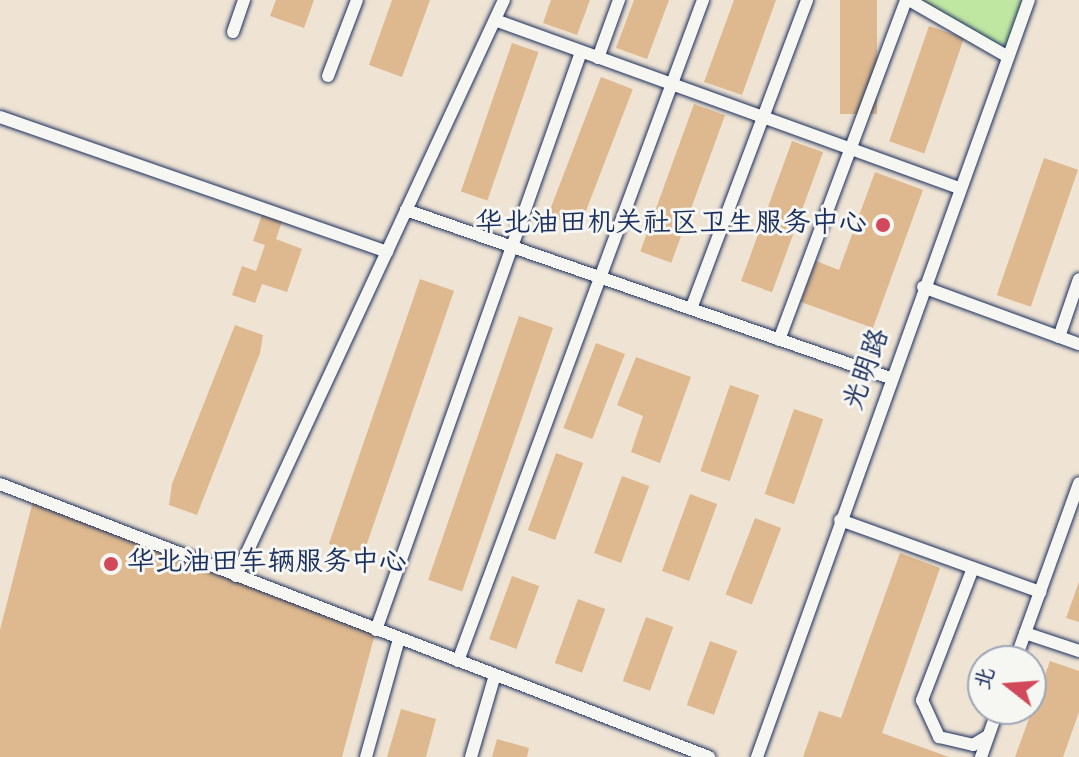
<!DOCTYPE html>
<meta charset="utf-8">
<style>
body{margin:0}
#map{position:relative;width:1079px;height:757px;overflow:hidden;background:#efe4d4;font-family:"Indie Flower","LXGW WenKai TC",sans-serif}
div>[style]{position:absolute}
.green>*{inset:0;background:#c0e7a2}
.building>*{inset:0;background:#deb98f;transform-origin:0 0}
.roads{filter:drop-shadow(0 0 2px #1b2f5e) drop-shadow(0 0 2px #1b2f5e)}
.service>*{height:12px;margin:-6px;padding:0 6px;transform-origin:6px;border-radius:6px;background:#f6f6f2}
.dots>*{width:22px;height:22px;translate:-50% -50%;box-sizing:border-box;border:4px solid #f6f6f2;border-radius:50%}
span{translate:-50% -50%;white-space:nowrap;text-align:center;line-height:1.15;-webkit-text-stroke:6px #f6f6f2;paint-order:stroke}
.poi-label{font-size:28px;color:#1b2f5e}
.right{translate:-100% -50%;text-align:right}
.left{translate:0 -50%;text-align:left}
.street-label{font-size:28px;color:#1b2f5e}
.north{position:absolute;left:967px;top:645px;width:80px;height:80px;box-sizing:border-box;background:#f6f6f2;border:2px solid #9ea6b7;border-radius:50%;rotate:287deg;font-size:22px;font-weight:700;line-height:32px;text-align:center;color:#1b2f5e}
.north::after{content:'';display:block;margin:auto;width:28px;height:36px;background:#d1495b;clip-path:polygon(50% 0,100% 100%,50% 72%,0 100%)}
</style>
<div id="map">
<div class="green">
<div style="clip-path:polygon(909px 0,1029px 0,1008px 57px)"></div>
</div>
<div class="building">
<div style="clip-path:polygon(276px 0,314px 0,304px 28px,270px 16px)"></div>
<div style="clip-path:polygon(392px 0,430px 0,402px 77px,369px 65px)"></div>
<div style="clip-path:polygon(551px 0,590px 0,577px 35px,543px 23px)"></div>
<div style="clip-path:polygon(634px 0,669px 0,647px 59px,616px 48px)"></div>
<div style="clip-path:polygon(734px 0,776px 0,742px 95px,704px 82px)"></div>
<div style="left:840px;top:0;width:37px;height:114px"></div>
<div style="left:929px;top:26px;width:37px;height:122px;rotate:19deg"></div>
<div style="left:512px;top:43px;width:28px;height:157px;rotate:19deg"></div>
<div style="left:601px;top:77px;width:34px;height:148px;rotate:21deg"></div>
<div style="left:694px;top:104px;width:33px;height:157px;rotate:20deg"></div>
<div style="left:792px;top:141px;width:33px;height:149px;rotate:20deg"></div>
<div style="left:1044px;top:158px;width:36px;height:145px;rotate:19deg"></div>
<div style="clip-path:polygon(875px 172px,923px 190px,873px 328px,801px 302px,816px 261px,839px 270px)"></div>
<div style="clip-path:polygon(263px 212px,283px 219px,276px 239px,302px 249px,287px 292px,262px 284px,255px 303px,232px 295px,242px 266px,256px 271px,265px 245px,253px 241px)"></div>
<div style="left:420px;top:279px;width:36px;height:280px;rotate:19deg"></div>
<div style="left:519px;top:316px;width:36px;height:279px;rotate:19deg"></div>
<div style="clip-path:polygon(235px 325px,263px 335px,260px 353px,197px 515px,169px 505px,172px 484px)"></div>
<div style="left:596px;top:343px;width:31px;height:91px;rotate:21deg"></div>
<div style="clip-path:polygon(636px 357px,691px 377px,660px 463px,631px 452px,643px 416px,617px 405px)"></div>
<div style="left:730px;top:385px;width:31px;height:91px;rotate:19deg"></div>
<div style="left:794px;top:409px;width:31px;height:90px;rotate:19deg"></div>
<div style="left:556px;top:453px;width:29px;height:82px;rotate:20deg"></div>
<div style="left:622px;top:476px;width:29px;height:82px;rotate:20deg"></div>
<div style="left:690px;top:494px;width:29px;height:82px;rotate:20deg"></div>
<div style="clip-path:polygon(34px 497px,376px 630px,342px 757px,0 757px,0 630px)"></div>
<div style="left:755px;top:518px;width:28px;height:82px;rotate:21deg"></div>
<div style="clip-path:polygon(900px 553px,940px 568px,882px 733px,949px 757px,803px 757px,819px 711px,841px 718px)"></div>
<div style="left:512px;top:576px;width:29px;height:67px;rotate:20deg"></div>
<div style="clip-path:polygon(1079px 582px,1079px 622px,1066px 618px)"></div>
<div style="left:578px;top:599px;width:29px;height:68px;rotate:20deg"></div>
<div style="left:646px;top:617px;width:29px;height:68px;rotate:20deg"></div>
<div style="left:710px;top:641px;width:29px;height:68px;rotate:20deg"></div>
<div style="clip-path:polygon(1050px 661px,1079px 671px,1079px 712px,1063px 757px,1015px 757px)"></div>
<div style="clip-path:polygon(401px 709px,436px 719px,426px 757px,387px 757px)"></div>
<div style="clip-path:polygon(497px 739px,529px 748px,527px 757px,492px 757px)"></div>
</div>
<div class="roads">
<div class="service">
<div style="left:909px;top:0;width:114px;rotate:29.9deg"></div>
<div style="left:495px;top:20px;width:493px;rotate:19.9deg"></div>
<div style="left:233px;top:32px;width:34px;rotate:-71deg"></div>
<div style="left:598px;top:58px;width:62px;rotate:-70.1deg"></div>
<div style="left:328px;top:76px;width:81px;rotate:-69.1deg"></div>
<div style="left:0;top:117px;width:410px;rotate:19.2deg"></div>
<div style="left:406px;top:210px;width:512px;rotate:19.14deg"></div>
<div style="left:923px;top:287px;width:166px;rotate:20.1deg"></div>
<div style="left:691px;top:309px;width:330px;rotate:-69.4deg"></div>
<div style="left:1059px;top:337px;width:61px;rotate:-71deg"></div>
<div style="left:779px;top:340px;width:363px;rotate:-69.5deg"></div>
<div style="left:0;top:484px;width:760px;rotate:21.06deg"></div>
<div style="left:840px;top:520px;width:213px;rotate:19.8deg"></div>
<div style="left:973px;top:568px;width:142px;rotate:111.1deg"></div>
<div style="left:922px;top:700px;width:41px;rotate:65.3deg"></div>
<div style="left:939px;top:737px;width:35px;rotate:13deg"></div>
<div style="left:973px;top:745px;width:17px;rotate:-31deg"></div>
<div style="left:236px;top:576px;width:635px;rotate:-65.05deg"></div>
<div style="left:376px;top:630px;width:613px;rotate:-70.47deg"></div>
<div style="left:1025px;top:633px;width:57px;rotate:18.4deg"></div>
<div style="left:458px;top:661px;width:705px;rotate:-69.66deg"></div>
<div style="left:1015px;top:661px;width:189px;rotate:-70.2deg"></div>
<div style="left:366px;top:757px;width:123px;rotate:-74.4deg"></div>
<div style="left:471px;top:757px;width:85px;rotate:-73.7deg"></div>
<div style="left:757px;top:757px;width:804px;rotate:-70.24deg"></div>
<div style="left:981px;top:757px;width:51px;rotate:-70.5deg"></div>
</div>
</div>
<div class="dots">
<div style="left:883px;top:225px;background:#d1495b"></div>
<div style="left:111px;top:564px;background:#d1495b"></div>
</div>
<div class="poi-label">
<span class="right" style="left:867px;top:225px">华北油田机关社区卫生服务中心</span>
<span class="left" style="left:127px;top:564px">华北油田车辆服务中心</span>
</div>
<div class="street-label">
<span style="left:868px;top:370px;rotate:-70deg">光明路</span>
</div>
<div class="north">北</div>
</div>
